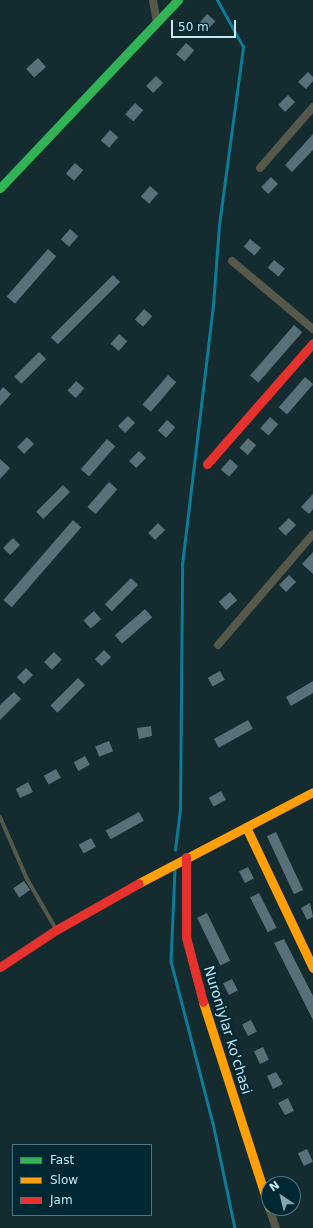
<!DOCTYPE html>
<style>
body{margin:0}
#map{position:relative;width:313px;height:1228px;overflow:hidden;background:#142b30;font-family:"DejaVu Sans",sans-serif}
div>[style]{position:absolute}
.stream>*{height:2.5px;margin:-1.25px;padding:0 1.25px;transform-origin:1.25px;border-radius:1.25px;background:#0f7c96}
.building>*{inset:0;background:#587077;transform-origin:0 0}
.lane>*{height:4px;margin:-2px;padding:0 2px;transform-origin:2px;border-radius:2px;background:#56584a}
.street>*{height:8px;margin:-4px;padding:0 4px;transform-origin:4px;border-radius:4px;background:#56584a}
.fast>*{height:9px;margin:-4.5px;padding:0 4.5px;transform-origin:4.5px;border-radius:4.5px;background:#30b455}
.slow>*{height:9px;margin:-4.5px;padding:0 4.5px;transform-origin:4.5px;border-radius:4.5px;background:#ff9f0a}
.jam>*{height:9px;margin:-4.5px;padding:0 4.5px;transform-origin:4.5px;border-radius:4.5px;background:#e5322d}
span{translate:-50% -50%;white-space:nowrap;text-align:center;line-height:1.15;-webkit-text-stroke:4px #002833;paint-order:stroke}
.street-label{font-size:14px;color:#c4e8f4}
.legend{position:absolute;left:12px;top:1144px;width:140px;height:72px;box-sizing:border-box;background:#002833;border:1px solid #4e7580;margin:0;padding:5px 7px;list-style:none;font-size:12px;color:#c4e8f4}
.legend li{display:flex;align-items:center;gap:8px;height:20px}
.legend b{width:20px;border:1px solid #4e7580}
.north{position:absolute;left:261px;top:1176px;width:40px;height:40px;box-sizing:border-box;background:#002833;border:1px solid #4e7580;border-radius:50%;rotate:325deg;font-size:11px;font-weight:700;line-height:16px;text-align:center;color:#c4e8f4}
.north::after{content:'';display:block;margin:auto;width:14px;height:18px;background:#86a6af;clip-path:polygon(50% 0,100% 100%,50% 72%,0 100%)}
.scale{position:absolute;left:171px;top:20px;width:65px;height:18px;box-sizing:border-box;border:2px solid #c4e8f4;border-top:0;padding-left:5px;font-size:12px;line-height:14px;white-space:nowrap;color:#c4e8f4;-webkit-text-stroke:3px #002833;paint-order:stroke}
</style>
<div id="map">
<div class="stream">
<div style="left:175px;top:850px;width:41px;rotate:-83deg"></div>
<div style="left:180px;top:809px;width:244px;rotate:-89.5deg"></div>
<div style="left:182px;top:565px;width:262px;rotate:-83.2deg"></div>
<div style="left:213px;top:305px;width:80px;rotate:-85.7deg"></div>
<div style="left:219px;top:225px;width:180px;rotate:-82.3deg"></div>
<div style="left:243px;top:47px;width:54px;rotate:-119deg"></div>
<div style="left:175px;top:870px;width:91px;rotate:92.5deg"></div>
<div style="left:171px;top:961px;width:167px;rotate:75.5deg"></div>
<div style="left:213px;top:1123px;width:107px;rotate:78.2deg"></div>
</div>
<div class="building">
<div style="left:207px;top:14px;width:11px;height:14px;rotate:41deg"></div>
<div style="left:186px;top:43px;width:11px;height:15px;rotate:41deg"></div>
<div style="left:38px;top:58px;width:12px;height:16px;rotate:48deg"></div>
<div style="clip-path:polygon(308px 72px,313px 77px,313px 81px,306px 89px,298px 82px)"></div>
<div style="left:156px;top:76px;width:10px;height:14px;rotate:45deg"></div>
<div style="left:288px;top:95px;width:10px;height:14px;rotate:45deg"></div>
<div style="left:135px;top:103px;width:11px;height:15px;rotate:41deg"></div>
<div style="left:110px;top:130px;width:11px;height:14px;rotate:41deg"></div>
<div style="clip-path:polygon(313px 134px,313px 150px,292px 172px,285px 165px)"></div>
<div style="left:75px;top:163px;width:11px;height:14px;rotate:41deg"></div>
<div style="left:271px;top:177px;width:10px;height:14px;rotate:45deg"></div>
<div style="left:150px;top:186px;width:11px;height:14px;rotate:41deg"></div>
<div style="left:70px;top:229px;width:11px;height:14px;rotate:41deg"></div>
<div style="left:250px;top:239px;width:14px;height:10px;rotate:39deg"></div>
<div style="left:48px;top:249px;width:11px;height:63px;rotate:41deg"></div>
<div style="left:274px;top:260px;width:14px;height:10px;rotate:39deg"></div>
<div style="left:113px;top:275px;width:10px;height:88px;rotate:45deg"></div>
<div style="left:144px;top:309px;width:11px;height:14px;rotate:41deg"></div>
<div style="left:294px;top:325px;width:11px;height:67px;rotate:41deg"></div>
<div style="left:119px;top:334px;width:11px;height:13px;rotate:41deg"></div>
<div style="left:39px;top:352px;width:10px;height:35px;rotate:45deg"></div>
<div style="left:168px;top:375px;width:11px;height:39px;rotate:41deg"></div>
<div style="left:305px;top:377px;width:11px;height:40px;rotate:41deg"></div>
<div style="left:76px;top:381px;width:11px;height:13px;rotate:41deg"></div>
<div style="clip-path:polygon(3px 387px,11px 394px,0 406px,0 391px)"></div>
<div style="left:128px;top:416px;width:10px;height:14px;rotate:45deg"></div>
<div style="left:270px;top:417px;width:11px;height:15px;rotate:41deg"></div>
<div style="left:167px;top:420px;width:11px;height:14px;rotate:41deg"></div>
<div style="left:27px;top:437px;width:10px;height:14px;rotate:45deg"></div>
<div style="left:248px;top:438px;width:11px;height:13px;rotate:41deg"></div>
<div style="left:107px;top:439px;width:11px;height:40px;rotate:41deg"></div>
<div style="left:139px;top:451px;width:10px;height:14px;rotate:45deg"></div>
<div style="clip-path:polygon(0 459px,10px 468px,0 479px)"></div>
<div style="left:230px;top:459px;width:11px;height:14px;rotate:41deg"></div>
<div style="left:109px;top:482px;width:11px;height:33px;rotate:41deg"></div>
<div style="left:63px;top:485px;width:10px;height:38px;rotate:45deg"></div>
<div style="clip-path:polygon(313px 494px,313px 509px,309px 514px,301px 507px)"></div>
<div style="left:289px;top:518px;width:10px;height:15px;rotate:45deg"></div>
<div style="left:73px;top:520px;width:11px;height:106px;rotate:41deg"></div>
<div style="left:158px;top:523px;width:10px;height:14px;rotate:45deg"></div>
<div style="left:13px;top:538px;width:10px;height:14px;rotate:45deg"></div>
<div style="clip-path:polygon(313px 552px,313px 574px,302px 564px)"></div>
<div style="left:289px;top:575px;width:10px;height:14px;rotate:45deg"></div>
<div style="left:131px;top:578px;width:10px;height:37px;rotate:45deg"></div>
<div style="left:230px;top:592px;width:11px;height:15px;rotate:49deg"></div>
<div style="left:145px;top:609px;width:11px;height:40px;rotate:49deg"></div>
<div style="left:94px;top:611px;width:11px;height:14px;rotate:49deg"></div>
<div style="left:104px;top:650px;width:10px;height:13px;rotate:45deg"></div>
<div style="left:54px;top:652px;width:11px;height:14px;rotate:45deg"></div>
<div style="left:26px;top:668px;width:10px;height:13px;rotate:45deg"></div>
<div style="left:220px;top:671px;width:10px;height:14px;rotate:61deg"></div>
<div style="left:78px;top:678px;width:10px;height:39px;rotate:45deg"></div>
<div style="clip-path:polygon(313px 681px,313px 693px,291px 706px,286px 697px)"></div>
<div style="clip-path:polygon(14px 692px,21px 699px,0 720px,0 705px)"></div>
<div style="left:248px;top:720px;width:10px;height:39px;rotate:61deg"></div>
<div style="clip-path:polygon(151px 726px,152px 736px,139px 739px,137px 728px)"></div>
<div style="left:109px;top:741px;width:11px;height:15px;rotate:68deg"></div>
<div style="left:85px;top:756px;width:10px;height:13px;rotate:61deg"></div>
<div style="left:56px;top:769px;width:10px;height:14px;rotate:61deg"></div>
<div style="clip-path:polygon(28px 782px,33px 792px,20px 798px,16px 789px)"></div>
<div style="left:221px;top:791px;width:10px;height:14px;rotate:61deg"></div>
<div style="left:139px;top:812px;width:10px;height:38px;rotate:61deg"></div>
<div style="left:276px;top:832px;width:64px;height:10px;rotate:65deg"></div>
<div style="left:91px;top:838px;width:10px;height:14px;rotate:61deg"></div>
<div style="left:248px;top:867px;width:13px;height:10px;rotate:63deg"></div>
<div style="left:24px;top:881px;width:11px;height:13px;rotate:56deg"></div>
<div style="left:259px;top:893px;width:39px;height:10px;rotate:63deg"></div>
<div style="clip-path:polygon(310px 903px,313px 917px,307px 920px,301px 908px)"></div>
<div style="left:207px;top:913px;width:53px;height:11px;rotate:64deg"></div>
<div style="clip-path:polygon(284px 939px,313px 996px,313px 1020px,274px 943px)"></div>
<div style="left:232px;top:979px;width:13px;height:10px;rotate:63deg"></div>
<div style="left:251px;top:1020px;width:13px;height:10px;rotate:63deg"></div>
<div style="left:263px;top:1047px;width:14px;height:10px;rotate:65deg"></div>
<div style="clip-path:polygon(276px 1072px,283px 1084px,273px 1089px,267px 1076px)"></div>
<div style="clip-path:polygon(288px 1098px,294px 1111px,285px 1115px,278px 1103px)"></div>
<div style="left:307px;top:1149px;width:14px;height:10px;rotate:65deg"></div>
</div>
<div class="lane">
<div style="left:0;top:817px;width:68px;rotate:66.5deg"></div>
<div style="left:27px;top:879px;width:58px;rotate:59.9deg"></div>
</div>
<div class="street">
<div style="left:153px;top:0;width:23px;rotate:80deg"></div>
<div style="left:260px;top:168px;width:81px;rotate:-49deg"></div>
<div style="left:232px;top:261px;width:106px;rotate:40deg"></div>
<div style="left:218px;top:645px;width:146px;rotate:-49.4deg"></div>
<div style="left:269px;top:1208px;width:21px;rotate:71deg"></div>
</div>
<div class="fast">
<div style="left:0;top:188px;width:259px;rotate:-46.6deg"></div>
</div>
<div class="slow">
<div style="left:246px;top:827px;width:156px;rotate:64.6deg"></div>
<div style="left:139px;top:883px;width:196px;rotate:-27.6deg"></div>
<div style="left:203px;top:1002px;width:215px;rotate:72.2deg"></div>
</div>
<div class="jam">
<div style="left:207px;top:464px;width:161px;rotate:-48.8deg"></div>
<div style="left:186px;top:857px;width:80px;rotate:90deg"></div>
<div style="left:186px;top:937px;width:67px;rotate:75.3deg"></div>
<div style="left:0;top:967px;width:67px;rotate:-33.5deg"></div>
<div style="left:56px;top:930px;width:95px;rotate:-29.5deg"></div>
</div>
<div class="street-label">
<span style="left:228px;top:1030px;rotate:73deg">Nuroniylar ko'chasi</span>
</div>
<ul class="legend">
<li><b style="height:5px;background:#30b455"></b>Fast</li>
<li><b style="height:5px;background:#ff9f0a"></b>Slow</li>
<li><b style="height:5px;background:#e5322d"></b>Jam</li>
</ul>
<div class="north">N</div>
<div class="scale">50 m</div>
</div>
